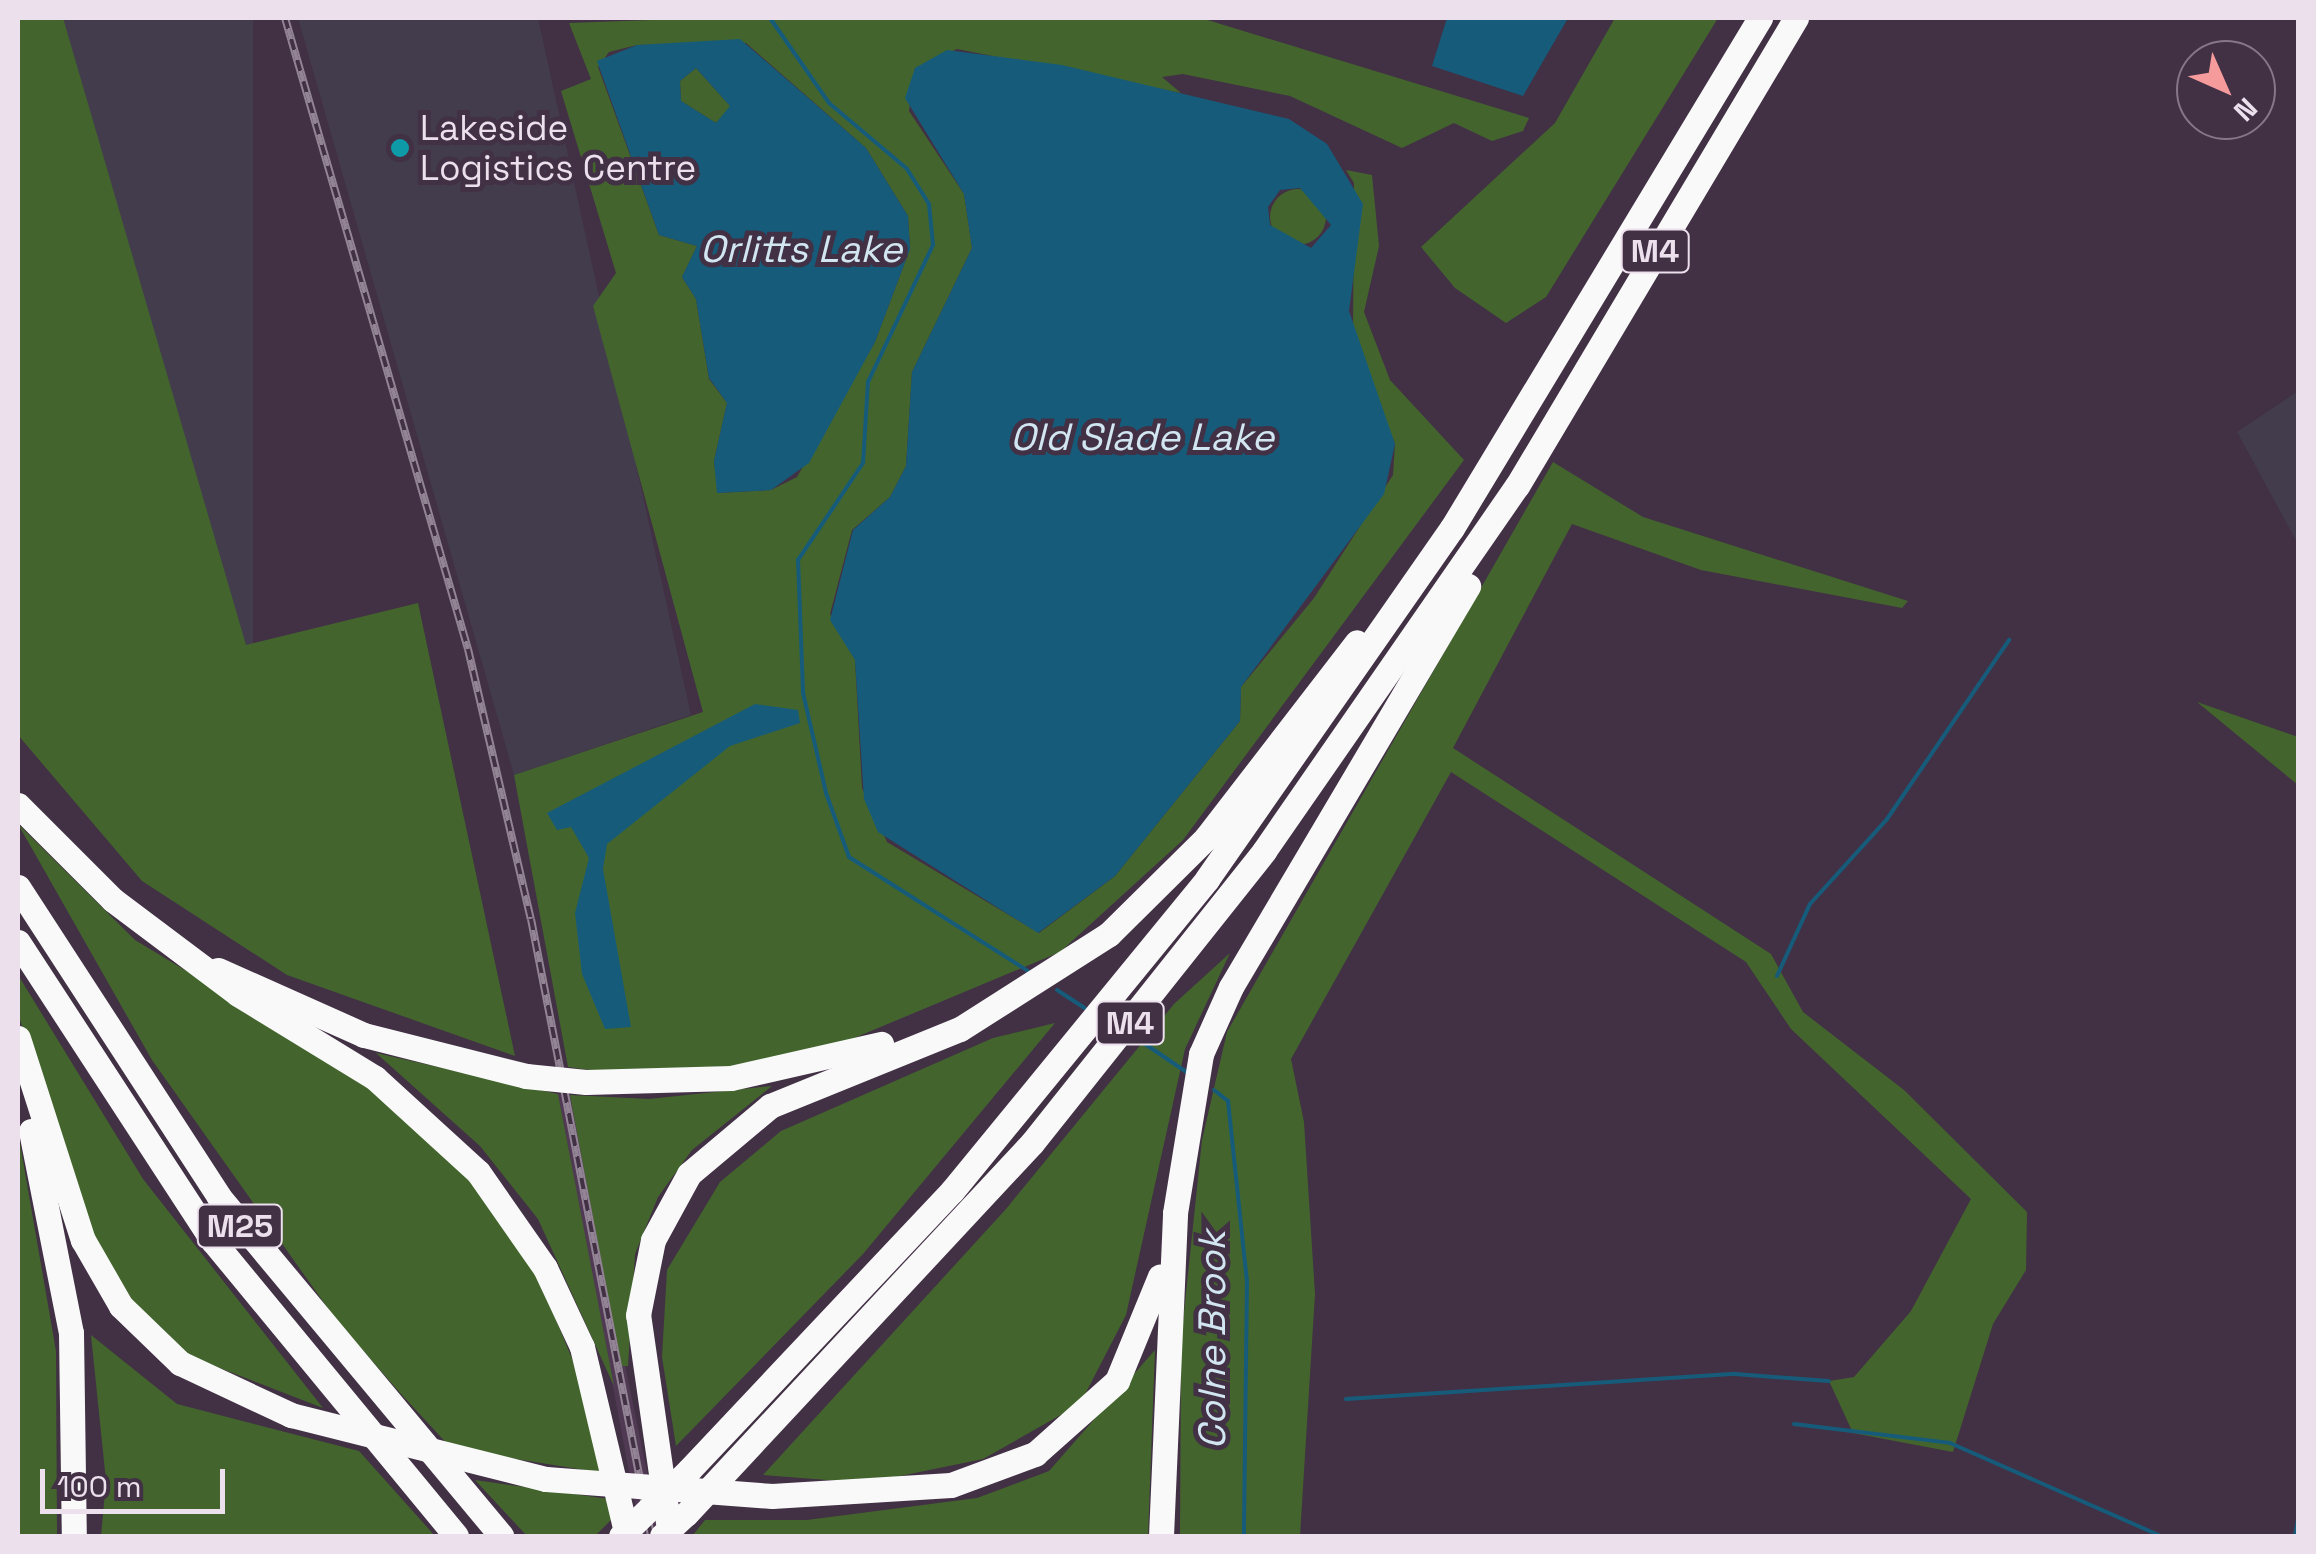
<!DOCTYPE html>
<style>
body{margin:0}
#map{position:relative;width:2316px;height:1554px;overflow:hidden;background:#423045;font-family:"Space Grotesk",sans-serif}
div>[style]{position:absolute}
.built>*{inset:0;background:#503953}
.industrial>*{inset:0;background:#423c4d;transform-origin:0 0}
.green>*{inset:0;background:#43652d}
.round{border-radius:50%}
.water>*{inset:0;background:#165c7a}
.stream>*{height:4px;margin:-2px;padding:0 2px;transform-origin:2px;border-radius:2px;background:#165c7a}
.highway>*{height:25px;margin:-12.5px;padding:0 12.5px;transform-origin:12.5px;border-radius:12.5px;background:#f9f9f9}
.rail>*{height:8px;margin-top:-4px;transform-origin:0;background:repeating-linear-gradient(90deg,#423045 0 11px,#938495 0 22px);box-sizing:border-box;border-block:2px solid #938495}
.highway-bridge>*{height:25px;margin:-12.5px;padding:0 12.5px;transform-origin:12.5px;border-radius:12.5px;background:#f9f9f9}
.dots>*{width:28px;height:28px;translate:-50% -50%;box-sizing:border-box;border:5px solid #423045;border-radius:50%}
span{translate:-50% -50%;white-space:nowrap;text-align:center;line-height:1.15;-webkit-text-stroke:10px #423045;paint-order:stroke}
.shield-label span{padding:2px 8px;background:#423045;border:2px solid;border-radius:8px;-webkit-text-stroke-width:0}
.shield-label{font-size:32px;color:#ece0ed;font-weight:700}
.poi-label{font-size:35px;color:#ece0ed}
.left{translate:0 -50%;text-align:left}
.water-label{font-size:38px;color:#d1e6f1;font-style:italic}
.frame{position:absolute;inset:0;border:20px solid #ece0ed;pointer-events:none}
.north{position:absolute;left:2176px;top:40px;width:100px;height:100px;box-sizing:border-box;background:#423045;border:2px solid #867688;border-radius:50%;rotate:135deg;font-size:28px;font-weight:700;line-height:40px;text-align:center;color:#ece0ed}
.north::after{content:'';display:block;margin:auto;width:35px;height:45px;background:#f59b9c;clip-path:polygon(50% 0,100% 100%,50% 72%,0 100%)}
.scale{position:absolute;left:40px;top:1469px;width:185px;height:45px;box-sizing:border-box;border:5px solid #ece0ed;border-top:0;padding-left:12px;font-size:30px;line-height:35px;white-space:nowrap;color:#ece0ed;-webkit-text-stroke:8px #423045;paint-order:stroke}
</style>
<div id="map">
<div class="built">
<div style="clip-path:polygon(558px 1094px,570px 1095px,660px 1536px,641px 1536px)"></div>
</div>
<div class="industrial">
<div style="left:63px;top:18px;width:190px;height:654px"></div>
<div style="clip-path:polygon(298px 18px,538px 18px,691px 715px,514px 775px)"></div>
<div style="clip-path:polygon(2298px 391px,2298px 544px,2237px 432px)"></div>
</div>
<div class="green">
<div style="clip-path:polygon(18px 18px,63px 18px,246px 645px,418px 603px,515px 1056px,287px 975px,142px 881px,18px 735px)"></div>
<div style="clip-path:polygon(evenodd,707px 18px,1201px 18px,1529px 118px,1523px 131px,1492px 141px,1454px 123px,1402px 148px,1290px 96px,1183px 74px,1162px 77px,1181px 93px,957px 49px,915px 68px,909px 111px,964px 194px,972px 248px,912px 372px,906px 466px,890px 497px,852px 530px,830px 614px,855px 660px,862px 788px,887px 842px,1039px 933px,1115px 876px,1240px 721px,1241px 687px,1314px 598px,1393px 475px,1395px 444px,1353px 338px,1354px 183px,1346px 170px,1372px 175px,1379px 246px,1364px 312px,1390px 380px,1464px 460px,1183px 840px,1060px 952px,835px 1046px,739px 1066px,597px 1071px,568px 1067px,514px 775px,703px 712px,593px 306px,616px 273px,561px 91px,591px 79px,569px 23px,707px 18px,746px 43px,866px 148px,908px 216px,910px 249px,875px 342px,797px 477px,771px 490px,718px 493px,714px 461px,727px 403px,709px 379px,696px 299px,682px 277px,697px 246px,659px 235px,598px 67px,609px 52px,637px 45px,746px 43px)"></div>
<div style="clip-path:polygon(1615px 18px,1718px 18px,1546px 297px,1506px 323px,1455px 288px,1421px 247px,1555px 123px)"></div>
<div style="clip-path:polygon(696px 68px,731px 107px,716px 123px,681px 101px,680px 81px)"></div>
<div class="round" style="left:1270px;top:189px;width:56px;height:56px"></div>
<div style="clip-path:polygon(1553px 462px,1643px 517px,1908px 601px,1902px 608px,1701px 570px,1572px 524px,1453px 748px,1771px 954px,1803px 1012px,1904px 1090px,2027px 1212px,2026px 1270px,1993px 1324px,1953px 1452px,1853px 1433px,1829px 1381px,1854px 1377px,1911px 1311px,1971px 1199px,1791px 1029px,1746px 962px,1451px 772px,1291px 1059px,1304px 1122px,1315px 1294px,1300px 1536px,1180px 1536px,1181px 1341px,1202px 1140px,1227px 1032px)"></div>
<div style="clip-path:polygon(2197px 702px,2298px 737px,2298px 785px)"></div>
<div style="clip-path:polygon(18px 824px,135px 940px,339px 1063px,441px 1142px,529px 1254px,582px 1383px,604px 1473px,452px 1449px,401px 1394px,334px 1317px,152px 1060px)"></div>
<div style="clip-path:polygon(1230px 953px,1185px 1049px,1126px 1315px,1080px 1404px,983px 1459px,866px 1483px,763px 1475px,1006px 1209px,1174px 1004px)"></div>
<div style="clip-path:polygon(18px 975px,143px 1179px,323px 1408px,181px 1353px,150px 1328px,102px 1261px,18px 1014px)"></div>
<div style="clip-path:polygon(1055px 1023px,863px 1254px,676px 1446px,662px 1357px,667px 1270px,720px 1182px,781px 1131px,993px 1038px)"></div>
<div style="clip-path:polygon(376px 1053px,558px 1094px,614px 1386px,538px 1219px,480px 1146px)"></div>
<div style="clip-path:polygon(772px 1086px,692px 1150px,658px 1197px,635px 1254px,628px 1366px,621px 1366px,570px 1095px,649px 1099px)"></div>
<div style="clip-path:polygon(18px 1132px,56px 1351px,57px 1536px,18px 1536px)"></div>
<div style="clip-path:polygon(91px 1335px,177px 1404px,359px 1451px,435px 1536px,101px 1536px,106px 1481px)"></div>
<div style="clip-path:polygon(1155px 1350px,1148px 1536px,692px 1536px,705px 1520px,807px 1520px,977px 1498px,1049px 1471px)"></div>
<div style="clip-path:polygon(475px 1480px,609px 1499px,613px 1518px,595px 1536px,527px 1536px)"></div>
</div>
<div class="water">
<div style="clip-path:polygon(1447px 18px,1568px 18px,1523px 96px,1432px 66px)"></div>
<div style="clip-path:polygon(evenodd,740px 39px,866px 148px,908px 216px,910px 249px,875px 342px,809px 463px,771px 490px,717px 493px,714px 461px,727px 403px,709px 378px,696px 299px,682px 277px,697px 246px,659px 235px,597px 61px,637px 45px,740px 39px,696px 68px,730px 106px,716px 123px,681px 101px,680px 81px,696px 68px)"></div>
<div style="clip-path:polygon(evenodd,947px 50px,1062px 65px,1289px 119px,1327px 144px,1363px 204px,1349px 311px,1395px 444px,1384px 494px,1241px 687px,1240px 721px,1115px 876px,1038px 933px,878px 832px,864px 799px,855px 660px,830px 620px,853px 530px,890px 497px,906px 466px,912px 372px,972px 248px,964px 194px,905px 98px,915px 68px,947px 50px,1300px 188px,1331px 225px,1311px 248px,1270px 225px,1268px 207px,1280px 190px,1300px 188px)"></div>
<div style="clip-path:polygon(755px 704px,798px 710px,800px 723px,730px 746px,607px 844px,603px 869px,631px 1027px,605px 1029px,582px 974px,575px 913px,589px 858px,571px 827px,557px 830px,547px 813px)"></div>
</div>
<div class="stream">
<div style="left:770px;top:18px;width:103px;rotate:55.2deg"></div>
<div style="left:829px;top:103px;width:102px;rotate:40.2deg"></div>
<div style="left:907px;top:169px;width:41px;rotate:57.8deg"></div>
<div style="left:929px;top:204px;width:41px;rotate:84.4deg"></div>
<div style="left:933px;top:245px;width:152px;rotate:115.4deg"></div>
<div style="left:868px;top:382px;width:81px;rotate:93.5deg"></div>
<div style="left:863px;top:463px;width:117px;rotate:123.8deg"></div>
<div style="left:798px;top:560px;width:133px;rotate:87.8deg"></div>
<div style="left:803px;top:693px;width:103px;rotate:77deg"></div>
<div style="left:826px;top:793px;width:68px;rotate:70.2deg"></div>
<div style="left:849px;top:857px;width:212px;rotate:32.5deg"></div>
<div style="left:1777px;top:976px;width:79px;rotate:-65.4deg"></div>
<div style="left:1810px;top:904px;width:115px;rotate:-47.8deg"></div>
<div style="left:1887px;top:819px;width:217px;rotate:-55.7deg"></div>
<div style="left:1057px;top:990px;width:33px;rotate:33deg"></div>
<div style="left:1142px;top:1042px;width:55px;rotate:34deg"></div>
<div style="left:1214px;top:1090px;width:18px;rotate:38deg"></div>
<div style="left:1228px;top:1101px;width:181px;rotate:84deg"></div>
<div style="left:1247px;top:1281px;width:255px;rotate:90.7deg"></div>
<div style="left:1346px;top:1399px;width:390px;rotate:-3.7deg"></div>
<div style="left:1735px;top:1374px;width:94px;rotate:4.3deg"></div>
<div style="left:1794px;top:1424px;width:157px;rotate:6.9deg"></div>
<div style="left:1950px;top:1443px;width:231px;rotate:23.8deg"></div>
<div style="left:2295px;top:1536px;width:17px;rotate:-80deg"></div>
</div>
<div class="highway">
<div style="left:18px;top:805px;width:134px;rotate:45deg"></div>
<div style="left:113px;top:900px;width:156px;rotate:36.9deg"></div>
<div style="left:238px;top:994px;width:161px;rotate:31.5deg"></div>
<div style="left:375px;top:1078px;width:139px;rotate:42.4deg"></div>
<div style="left:478px;top:1172px;width:117px;rotate:55.1deg"></div>
<div style="left:545px;top:1268px;width:87px;rotate:64.9deg"></div>
<div style="left:582px;top:1347px;width:194px;rotate:76.6deg"></div>
<div style="left:18px;top:887px;width:369px;rotate:57deg"></div>
<div style="left:219px;top:1197px;width:441px;rotate:50.2deg"></div>
<div style="left:18px;top:942px;width:357px;rotate:56.9deg"></div>
<div style="left:213px;top:1241px;width:382px;rotate:50.5deg"></div>
<div style="left:218px;top:970px;width:160px;rotate:24deg"></div>
<div style="left:364px;top:1035px;width:167px;rotate:14.2deg"></div>
<div style="left:18px;top:1038px;width:212px;rotate:72.2deg"></div>
<div style="left:83px;top:1240px;width:76px;rotate:60.1deg"></div>
<div style="left:121px;top:1306px;width:82px;rotate:44deg"></div>
<div style="left:180px;top:1363px;width:123px;rotate:25.1deg"></div>
<div style="left:586px;top:1082px;width:145px;rotate:-1.6deg"></div>
<div style="left:731px;top:1078px;width:154px;rotate:-12.8deg"></div>
<div style="left:31px;top:1131px;width:206px;rotate:78.8deg"></div>
<div style="left:71px;top:1333px;width:203px;rotate:89.2deg"></div>
<div style="left:689px;top:1470px;width:383px;rotate:-46.7deg"></div>
<div style="left:952px;top:1191px;width:403px;rotate:-50.7deg"></div>
<div style="left:1207px;top:879px;width:428px;rotate:-55.1deg"></div>
<div style="left:1452px;top:528px;width:596px;rotate:-58.87deg"></div>
<div style="left:772px;top:1496px;width:179px;rotate:-3.5deg"></div>
<div style="left:951px;top:1485px;width:90px;rotate:-20.3deg"></div>
<div style="left:1035px;top:1454px;width:110px;rotate:-41.7deg"></div>
<div style="left:1117px;top:1381px;width:113px;rotate:-67.7deg"></div>
<div style="left:686px;top:1514px;width:507px;rotate:-47deg"></div>
<div style="left:1032px;top:1143px;width:373px;rotate:-51.5deg"></div>
<div style="left:1264px;top:851px;width:444px;rotate:-55.3deg"></div>
<div style="left:1517px;top:486px;width:545px;rotate:-59.2deg"></div>
<div style="left:670px;top:1536px;width:223px;rotate:-98.2deg"></div>
<div style="left:638px;top:1315px;width:76px;rotate:-78.7deg"></div>
<div style="left:653px;top:1240px;width:75px;rotate:-61.4deg"></div>
<div style="left:689px;top:1174px;width:106px;rotate:-40deg"></div>
<div style="left:770px;top:1106px;width:205px;rotate:-22.1deg"></div>
<div style="left:960px;top:1029px;width:177px;rotate:-32.5deg"></div>
<div style="left:1109px;top:934px;width:136px;rotate:-44.7deg"></div>
<div style="left:1206px;top:838px;width:247px;rotate:-52.4deg"></div>
<div style="left:1161px;top:1536px;width:323px;rotate:-87.5deg"></div>
<div style="left:1175px;top:1213px;width:161px;rotate:-80.7deg"></div>
<div style="left:1201px;top:1054px;width:73px;rotate:-65.9deg"></div>
<div style="left:1231px;top:987px;width:466px;rotate:-59.4deg"></div>
</div>
<div class="rail">
<div style="left:285px;top:18px;width:657px;rotate:73.83deg"></div>
<div style="left:468px;top:649px;width:277px;rotate:76.9deg"></div>
<div style="left:531px;top:919px;width:629px;rotate:78.99deg"></div>
</div>
<div class="highway-bridge">
<div style="left:526px;top:1076px;width:60px;rotate:5.7deg"></div>
<div style="left:291px;top:1415px;width:263px;rotate:14.1deg"></div>
<div style="left:546px;top:1479px;width:227px;rotate:4.3deg"></div>
<div style="left:621px;top:1536px;width:95px;rotate:-44.1deg"></div>
<div style="left:662px;top:1536px;width:33px;rotate:-43deg"></div>
</div>
<div class="dots">
<div style="left:400px;top:148px;background:#0f9aa8"></div>
</div>
<div class="shield-label">
<span style="left:1655px;top:251px">M4</span>
<span style="left:1130px;top:1023px">M4</span>
<span style="left:240px;top:1226px">M25</span>
</div>
<div class="poi-label">
<span class="left" style="left:420px;top:148px">Lakeside<br>Logistics Centre</span>
</div>
<div class="water-label">
<span style="left:801px;top:250px">Orlitts Lake</span>
<span style="left:1142px;top:438px">Old Slade Lake</span>
<span style="left:1213px;top:1340px;rotate:-90deg">Colne Brook</span>
</div>
<div class="frame"></div>
<div class="north">N</div>
<div class="scale">100 m</div>
</div>
